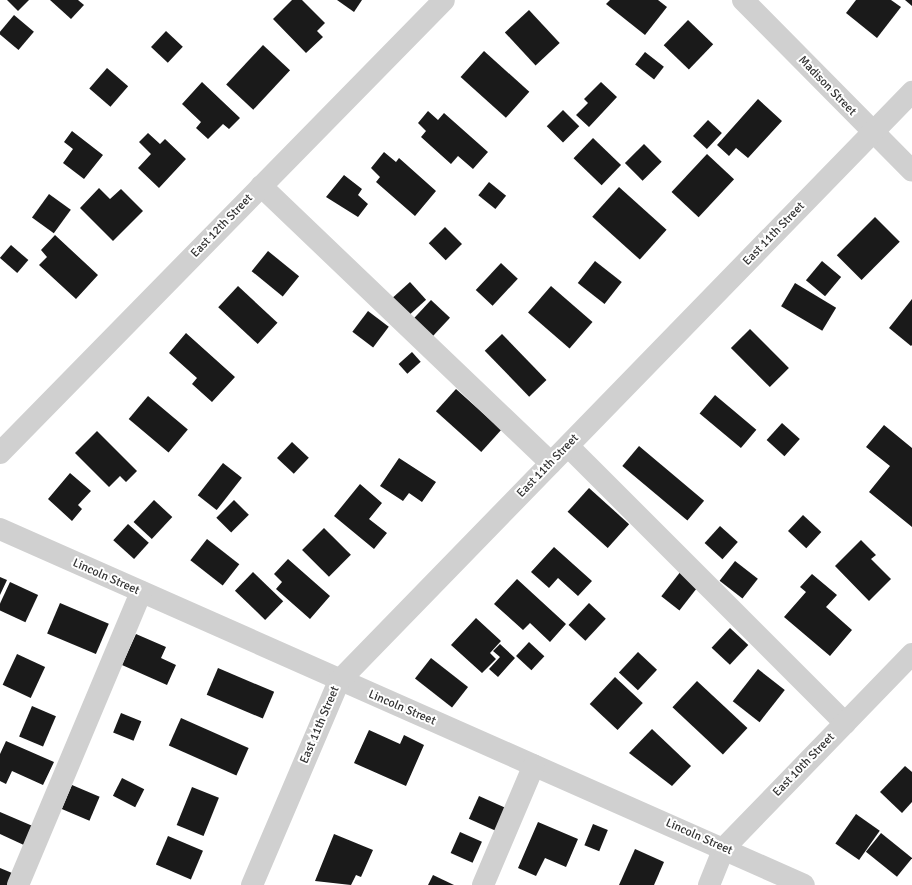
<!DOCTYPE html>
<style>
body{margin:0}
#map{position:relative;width:912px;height:885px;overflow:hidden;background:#fff;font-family:Signika,sans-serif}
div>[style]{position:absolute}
.building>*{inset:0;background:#1a1a1a;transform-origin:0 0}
.minor>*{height:22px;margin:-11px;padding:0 11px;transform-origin:11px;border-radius:11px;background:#d0d0d0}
span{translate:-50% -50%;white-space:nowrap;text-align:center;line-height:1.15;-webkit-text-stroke:4px #fff;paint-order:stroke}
.street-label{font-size:12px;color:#333}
</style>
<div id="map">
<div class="building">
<div style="clip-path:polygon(7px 0,29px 0,18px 11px)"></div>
<div style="clip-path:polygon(50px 0,78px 0,84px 5px,71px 19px)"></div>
<div style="clip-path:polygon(292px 0,302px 0,325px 23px,317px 31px,323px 37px,306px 53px,273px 19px)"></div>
<div style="clip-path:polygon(337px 0,362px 0,354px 12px)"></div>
<div style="clip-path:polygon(610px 0,658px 0,667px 7px,645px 35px,606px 4px)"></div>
<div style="clip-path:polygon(856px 0,891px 0,901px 7px,877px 38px,846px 13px)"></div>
<div style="clip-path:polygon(905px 0,912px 0,912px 6px)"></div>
<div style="left:529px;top:10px;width:45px;height:33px;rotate:47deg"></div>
<div style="left:14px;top:15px;width:26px;height:24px;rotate:40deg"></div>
<div style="left:688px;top:20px;width:35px;height:35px;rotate:44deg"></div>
<div style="left:166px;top:31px;width:23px;height:22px;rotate:43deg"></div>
<div style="left:263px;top:45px;width:37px;height:54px;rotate:43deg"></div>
<div style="left:484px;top:51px;width:61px;height:35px;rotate:42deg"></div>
<div style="left:645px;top:52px;width:24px;height:16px;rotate:38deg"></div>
<div style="left:107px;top:68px;width:28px;height:27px;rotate:41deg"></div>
<div style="clip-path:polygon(202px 82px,240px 118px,229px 129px,223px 124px,208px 139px,196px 128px,201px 122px,182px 104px)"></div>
<div style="clip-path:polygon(601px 82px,617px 97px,589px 127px,576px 115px,588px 103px,584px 99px)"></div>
<div style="clip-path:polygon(758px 99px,782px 121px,748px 158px,736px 148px,729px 156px,717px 145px)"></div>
<div style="left:563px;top:110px;width:23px;height:23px;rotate:45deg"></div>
<div style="clip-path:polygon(428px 111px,438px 120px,444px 113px,488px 152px,473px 169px,458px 156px,451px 164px,421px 137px,426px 131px,418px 123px)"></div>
<div style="left:708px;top:120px;width:19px;height:22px;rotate:43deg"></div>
<div style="clip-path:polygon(72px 131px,103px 155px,84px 179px,63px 163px,73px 149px,64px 142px)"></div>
<div style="clip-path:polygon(148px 133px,160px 144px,165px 139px,186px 159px,159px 188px,138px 168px,151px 154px,139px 142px)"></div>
<div style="left:593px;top:138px;width:39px;height:28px;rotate:44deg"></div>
<div style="left:644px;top:144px;width:25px;height:27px;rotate:45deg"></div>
<div style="clip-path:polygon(384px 152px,396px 162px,399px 158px,436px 191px,415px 216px,376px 182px,380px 177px,371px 168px)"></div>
<div style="left:707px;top:154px;width:37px;height:52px;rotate:43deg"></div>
<div style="clip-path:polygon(344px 175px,362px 189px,358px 195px,368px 204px,358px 217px,326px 197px)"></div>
<div style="left:489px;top:182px;width:22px;height:17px;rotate:39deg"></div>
<div style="left:619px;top:187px;width:64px;height:40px;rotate:42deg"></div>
<div style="clip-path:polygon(99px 188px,110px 199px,121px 189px,143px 211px,113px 241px,80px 208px)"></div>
<div style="left:49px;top:194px;width:27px;height:29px;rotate:36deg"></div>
<div style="left:875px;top:217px;width:35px;height:54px;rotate:45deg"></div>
<div style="left:445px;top:227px;width:24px;height:23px;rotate:45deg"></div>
<div style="clip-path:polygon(55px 235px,98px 275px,76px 299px,39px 265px,47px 257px,41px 250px)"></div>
<div style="left:11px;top:245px;width:23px;height:17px;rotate:41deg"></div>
<div style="left:268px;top:251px;width:40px;height:26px;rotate:39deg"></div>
<div style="left:595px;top:261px;width:34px;height:28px;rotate:38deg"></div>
<div style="left:822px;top:261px;width:25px;height:25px;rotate:40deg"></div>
<div style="left:501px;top:263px;width:23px;height:37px;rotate:43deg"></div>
<div style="left:410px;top:282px;width:24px;height:23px;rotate:48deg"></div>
<div style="left:795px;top:283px;width:48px;height:27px;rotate:31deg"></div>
<div style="left:238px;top:286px;width:54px;height:29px;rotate:43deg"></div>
<div style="left:551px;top:286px;width:55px;height:35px;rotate:41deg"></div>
<div style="clip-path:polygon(912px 299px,912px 345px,911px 346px,889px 328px)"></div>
<div style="left:431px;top:300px;width:26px;height:26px;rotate:43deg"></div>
<div style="left:368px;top:311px;width:26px;height:26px;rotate:37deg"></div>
<div style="left:750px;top:329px;width:55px;height:27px;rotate:45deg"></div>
<div style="clip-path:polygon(186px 333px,235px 377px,212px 402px,192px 384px,197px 378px,169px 353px)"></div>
<div style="left:502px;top:334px;width:64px;height:24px;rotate:46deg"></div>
<div style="left:412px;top:352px;width:13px;height:18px;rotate:48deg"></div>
<div style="left:456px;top:389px;width:61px;height:30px;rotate:42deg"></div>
<div style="left:715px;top:395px;width:54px;height:24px;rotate:40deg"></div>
<div style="left:148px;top:396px;width:52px;height:30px;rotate:40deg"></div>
<div style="left:782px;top:423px;width:24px;height:23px;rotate:42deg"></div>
<div style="clip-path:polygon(884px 425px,912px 448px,912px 527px,869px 492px,890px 466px,866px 447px)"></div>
<div style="clip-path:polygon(97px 431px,137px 471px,126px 482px,120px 476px,109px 487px,75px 453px)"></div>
<div style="left:292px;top:442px;width:23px;height:22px;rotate:43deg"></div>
<div style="left:639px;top:446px;width:85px;height:26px;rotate:40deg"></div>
<div style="clip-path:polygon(399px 458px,436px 482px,422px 502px,409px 493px,403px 501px,380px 486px)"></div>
<div style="left:223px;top:463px;width:24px;height:41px;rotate:38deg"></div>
<div style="clip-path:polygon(70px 473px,91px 491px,78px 505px,82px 509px,72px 521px,48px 499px)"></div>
<div style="clip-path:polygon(360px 484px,382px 503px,369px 519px,387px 533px,374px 549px,334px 516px)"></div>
<div style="left:589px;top:488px;width:54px;height:32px;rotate:42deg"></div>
<div style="left:154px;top:500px;width:25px;height:30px;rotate:43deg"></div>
<div style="left:234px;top:500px;width:21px;height:25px;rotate:45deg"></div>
<div style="left:803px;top:515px;width:25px;height:22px;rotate:43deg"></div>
<div style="left:128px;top:524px;width:28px;height:22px;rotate:42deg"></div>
<div style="left:720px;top:526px;width:24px;height:23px;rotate:42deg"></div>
<div style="left:324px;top:528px;width:38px;height:31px;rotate:45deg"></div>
<div style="left:207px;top:539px;width:41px;height:27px;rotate:38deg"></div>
<div style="clip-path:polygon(861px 540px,876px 555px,871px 559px,891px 579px,869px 601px,835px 566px)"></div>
<div style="clip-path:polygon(554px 547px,592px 581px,578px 596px,558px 578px,549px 588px,531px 572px)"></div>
<div style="clip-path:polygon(288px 559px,330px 596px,310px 619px,276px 589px,282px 582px,274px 574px)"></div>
<div style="left:735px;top:561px;width:29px;height:25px;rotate:38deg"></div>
<div style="left:681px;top:571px;width:23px;height:32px;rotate:38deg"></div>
<div style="left:253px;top:572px;width:42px;height:26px;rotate:44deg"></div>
<div style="clip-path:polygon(812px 574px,837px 595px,826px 607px,852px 630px,830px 656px,784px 617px,806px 592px,800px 587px)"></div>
<div style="clip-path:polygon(0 577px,7px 580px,0 595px)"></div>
<div style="clip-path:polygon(517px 579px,566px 624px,550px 642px,530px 623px,523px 630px,494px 604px)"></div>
<div style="left:10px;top:582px;width:31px;height:30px;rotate:25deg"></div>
<div style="left:60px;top:603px;width:53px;height:33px;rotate:23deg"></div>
<div style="left:589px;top:603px;width:23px;height:30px;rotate:43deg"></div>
<div style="clip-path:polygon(476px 618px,501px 641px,490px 653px,496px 659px,482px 673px,451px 645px)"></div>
<div style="left:730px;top:628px;width:25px;height:27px;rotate:43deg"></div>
<div style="clip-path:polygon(136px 634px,166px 647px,161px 658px,176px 665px,167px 685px,122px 665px)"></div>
<div style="left:529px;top:642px;width:21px;height:19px;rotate:43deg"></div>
<div style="clip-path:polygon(500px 644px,515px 658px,498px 677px,489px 669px,500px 657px,493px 651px)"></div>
<div style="left:638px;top:652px;width:26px;height:28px;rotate:43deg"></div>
<div style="left:17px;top:654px;width:31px;height:34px;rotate:25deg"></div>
<div style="left:431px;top:658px;width:47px;height:26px;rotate:38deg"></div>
<div style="left:218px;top:668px;width:61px;height:29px;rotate:23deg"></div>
<div style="left:758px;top:669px;width:34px;height:41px;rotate:38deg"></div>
<div style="left:615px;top:677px;width:38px;height:37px;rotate:43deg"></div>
<div style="left:697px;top:681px;width:69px;height:36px;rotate:43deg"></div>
<div style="left:32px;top:706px;width:26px;height:33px;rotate:23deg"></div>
<div style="left:121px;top:713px;width:22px;height:21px;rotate:22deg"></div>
<div style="left:181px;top:718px;width:74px;height:30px;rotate:24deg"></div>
<div style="clip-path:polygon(652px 729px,691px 766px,672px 786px,629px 753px)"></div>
<div style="clip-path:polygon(369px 730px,400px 744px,404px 735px,424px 745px,406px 786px,354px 763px)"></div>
<div style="clip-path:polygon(6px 741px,54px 762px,43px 785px,12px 771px,6px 784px,0 781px,0 754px)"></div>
<div style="clip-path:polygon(905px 766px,912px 772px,912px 802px,902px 813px,880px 792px)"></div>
<div style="left:122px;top:778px;width:25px;height:20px;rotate:27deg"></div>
<div style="left:72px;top:785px;width:30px;height:26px;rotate:23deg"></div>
<div style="left:192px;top:787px;width:29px;height:41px;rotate:22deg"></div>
<div style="left:479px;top:796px;width:30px;height:25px;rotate:24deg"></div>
<div style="clip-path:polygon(0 812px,35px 827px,26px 846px,0 834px)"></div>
<div style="left:856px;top:814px;width:29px;height:36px;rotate:35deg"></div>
<div style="clip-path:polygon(538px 822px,578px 839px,566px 867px,545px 858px,536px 876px,518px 868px)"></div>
<div style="left:593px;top:824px;width:16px;height:23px;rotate:22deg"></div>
<div style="left:460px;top:832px;width:24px;height:23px;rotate:24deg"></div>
<div style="left:881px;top:833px;width:40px;height:24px;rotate:39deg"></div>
<div style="clip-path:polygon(334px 834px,373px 850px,361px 877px,356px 875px,351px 885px,315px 881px)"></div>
<div style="left:168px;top:836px;width:38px;height:31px;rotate:23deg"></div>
<div style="clip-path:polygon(635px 849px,664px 862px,654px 885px,619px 885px)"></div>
<div style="clip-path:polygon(0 868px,12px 873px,7px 885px,0 885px)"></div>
<div style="clip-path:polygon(433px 875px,454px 885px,428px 885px)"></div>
</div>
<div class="minor">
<div style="left:743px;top:0;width:240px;rotate:45.3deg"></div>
<div style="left:261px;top:186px;width:401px;rotate:43.7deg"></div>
<div style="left:568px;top:446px;width:392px;rotate:45deg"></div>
<div style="left:0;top:453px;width:634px;rotate:-45.57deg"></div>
<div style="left:0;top:529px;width:879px;rotate:23.88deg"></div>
<div style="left:18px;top:885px;width:318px;rotate:-67.2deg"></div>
<div style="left:252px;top:885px;width:222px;rotate:-66.9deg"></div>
<div style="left:339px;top:681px;width:822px;rotate:-45.79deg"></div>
<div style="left:483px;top:885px;width:130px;rotate:-67deg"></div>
<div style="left:709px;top:885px;width:40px;rotate:-68deg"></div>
<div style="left:724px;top:848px;width:270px;rotate:-45.9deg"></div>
</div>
<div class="street-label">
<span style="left:827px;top:86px;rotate:46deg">Madison Street</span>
<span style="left:222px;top:226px;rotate:-46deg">East 12th Street</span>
<span style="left:774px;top:234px;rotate:-46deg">East 11th Street</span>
<span style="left:548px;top:466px;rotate:-46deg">East 11th Street</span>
<span style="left:106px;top:577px;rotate:24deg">Lincoln Street</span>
<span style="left:402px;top:708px;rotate:23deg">Lincoln Street</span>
<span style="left:320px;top:725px;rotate:-67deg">East 11th Street</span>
<span style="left:804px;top:765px;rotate:-46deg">East 10th Street</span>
<span style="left:699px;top:837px;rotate:24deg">Lincoln Street</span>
</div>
</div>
